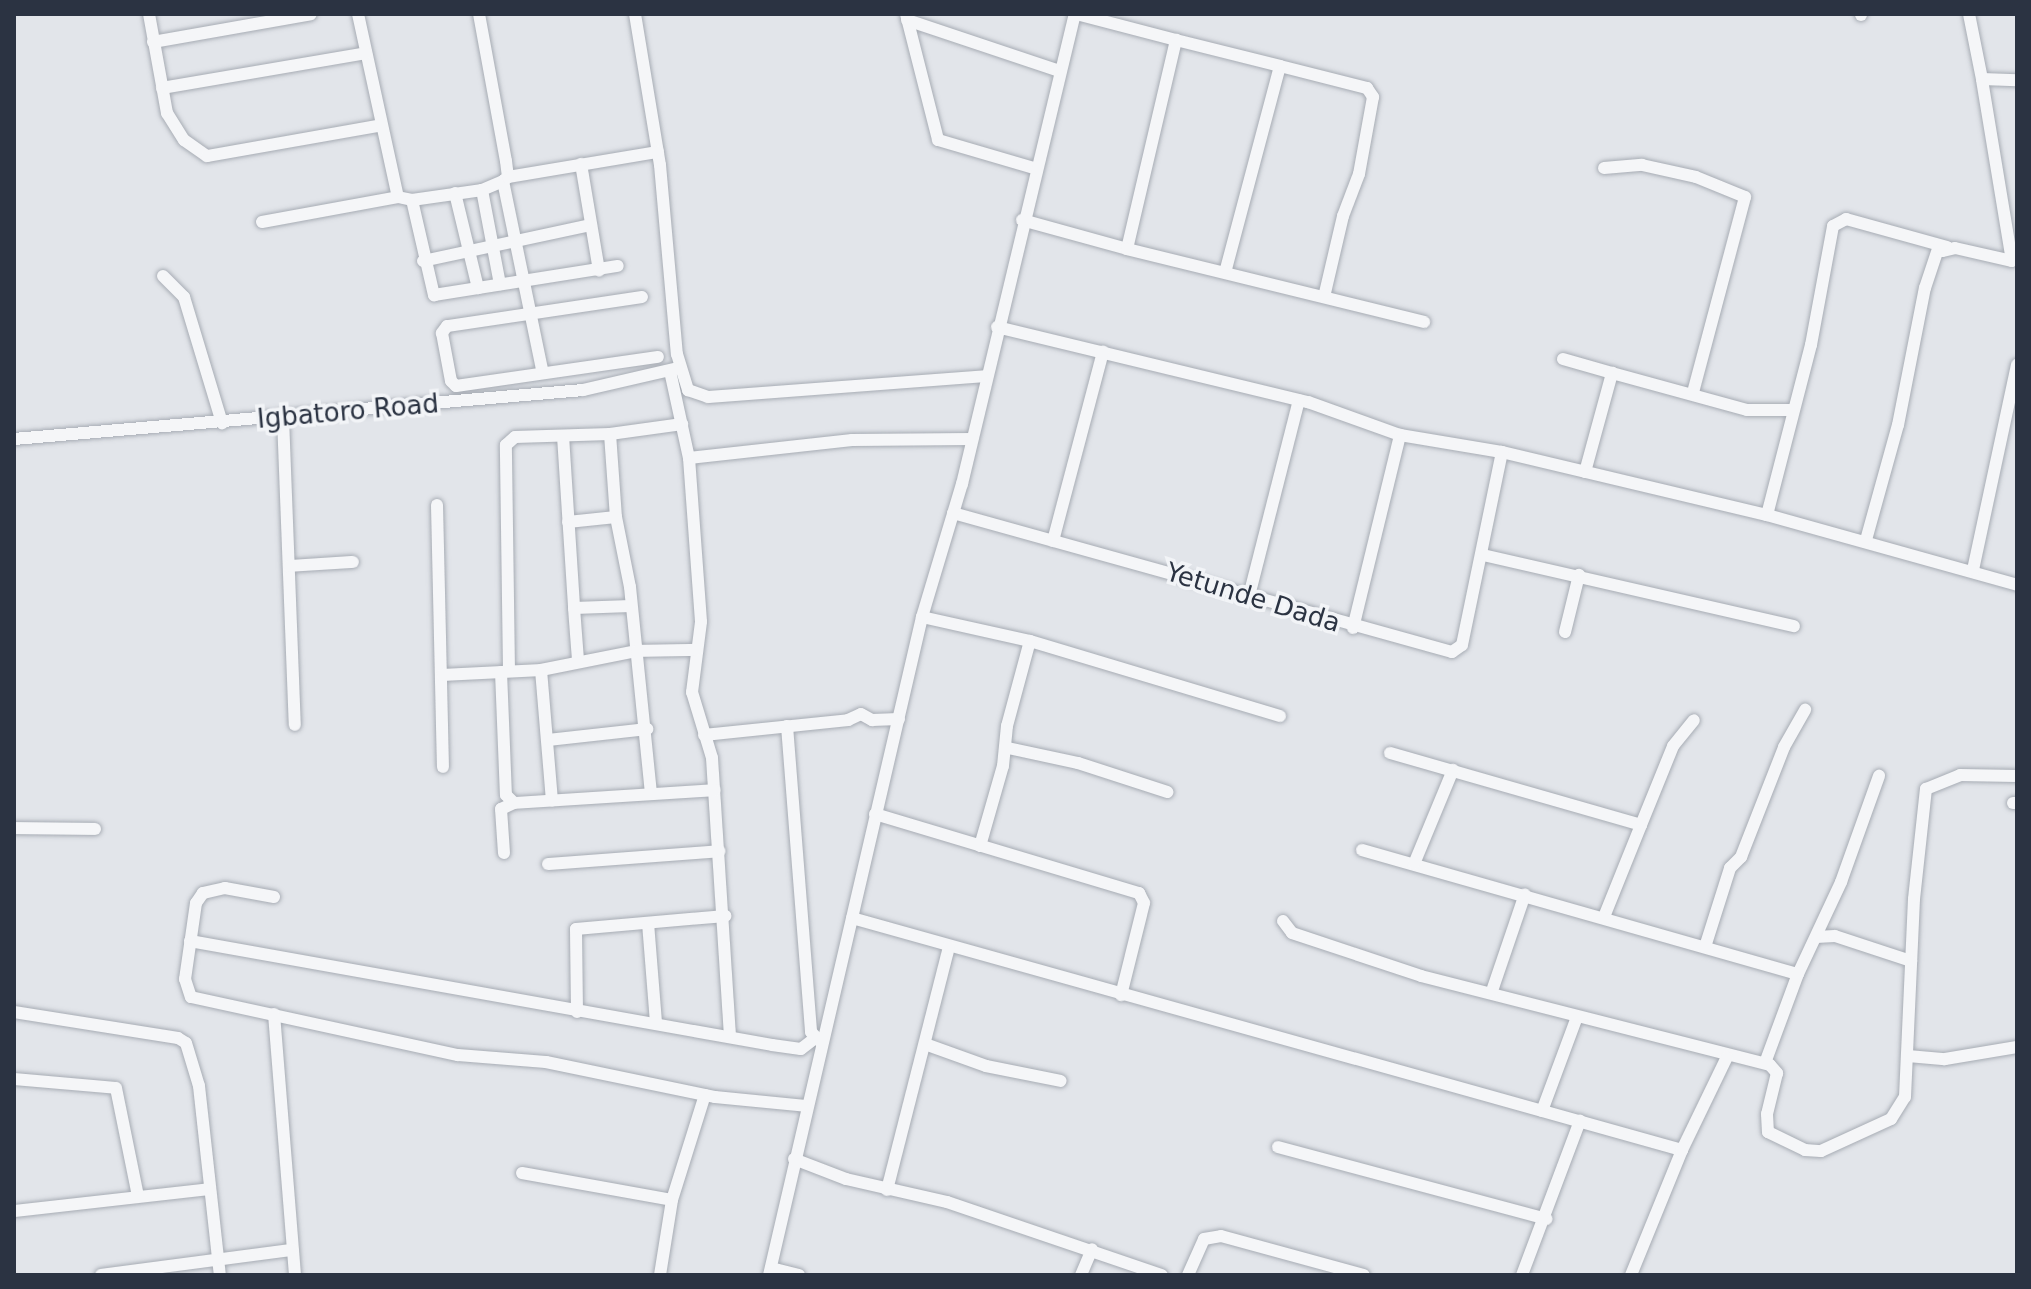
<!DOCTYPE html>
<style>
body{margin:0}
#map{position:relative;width:2031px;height:1289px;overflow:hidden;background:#e2e5ea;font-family:"DejaVu Sans",sans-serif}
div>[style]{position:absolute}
.roads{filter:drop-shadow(0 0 2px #a7acb4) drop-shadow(0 0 2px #a7acb4)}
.minor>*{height:12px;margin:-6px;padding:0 6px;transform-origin:6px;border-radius:6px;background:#f5f6f8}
span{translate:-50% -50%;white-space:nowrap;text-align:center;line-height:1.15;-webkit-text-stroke:7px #f2f4f7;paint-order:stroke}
.street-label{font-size:26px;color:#2b3342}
.frame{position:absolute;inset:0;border:16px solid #2b3342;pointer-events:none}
</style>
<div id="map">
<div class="roads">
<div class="minor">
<div style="left:149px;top:14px;width:101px;rotate:79.7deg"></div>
<div style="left:167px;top:113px;width:32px;rotate:58deg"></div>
<div style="left:184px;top:140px;width:28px;rotate:35deg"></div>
<div style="left:207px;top:156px;width:174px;rotate:-10deg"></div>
<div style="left:358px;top:14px;width:187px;rotate:77.7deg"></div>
<div style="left:398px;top:197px;width:14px;rotate:12deg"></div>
<div style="left:412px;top:200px;width:71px;rotate:-8.1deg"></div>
<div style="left:482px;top:190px;width:23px;rotate:-23deg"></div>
<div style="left:479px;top:14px;width:149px;rotate:79.6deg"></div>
<div style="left:506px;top:161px;width:16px;rotate:83deg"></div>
<div style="left:508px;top:177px;width:6px;rotate:141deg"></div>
<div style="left:503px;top:181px;width:193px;rotate:78.3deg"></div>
<div style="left:635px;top:14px;width:153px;rotate:80.6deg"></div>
<div style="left:660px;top:165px;width:190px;rotate:84.9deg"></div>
<div style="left:677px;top:354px;width:38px;rotate:73deg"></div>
<div style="left:688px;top:390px;width:21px;rotate:19deg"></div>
<div style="left:708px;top:397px;width:279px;rotate:-4.3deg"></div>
<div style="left:906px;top:14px;width:130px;rotate:75.7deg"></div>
<div style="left:938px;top:140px;width:100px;rotate:16.3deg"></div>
<div style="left:1861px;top:14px;width:1px;rotate:90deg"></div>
<div style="left:1969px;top:14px;width:66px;rotate:78.7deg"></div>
<div style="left:907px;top:20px;width:160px;rotate:18.5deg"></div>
<div style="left:1176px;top:40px;width:107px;rotate:14deg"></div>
<div style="left:1280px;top:66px;width:213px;rotate:104.9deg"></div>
<div style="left:153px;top:42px;width:160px;rotate:-10deg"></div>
<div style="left:1280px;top:66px;width:90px;rotate:14.2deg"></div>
<div style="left:1367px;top:88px;width:11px;rotate:56deg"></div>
<div style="left:1373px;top:97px;width:78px;rotate:100.3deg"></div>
<div style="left:1359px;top:174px;width:45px;rotate:110.9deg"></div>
<div style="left:1343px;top:216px;width:83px;rotate:103.2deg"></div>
<div style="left:162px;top:88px;width:207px;rotate:-9.7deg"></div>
<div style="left:581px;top:164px;width:108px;rotate:80.4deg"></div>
<div style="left:1604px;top:168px;width:38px;rotate:-5deg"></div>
<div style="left:1642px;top:165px;width:55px;rotate:12.5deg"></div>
<div style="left:1696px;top:177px;width:53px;rotate:22.2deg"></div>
<div style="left:1745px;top:197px;width:202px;rotate:104.9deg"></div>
<div style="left:508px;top:177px;width:152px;rotate:-9.5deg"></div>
<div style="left:482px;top:190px;width:96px;rotate:79.2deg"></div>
<div style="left:455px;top:193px;width:98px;rotate:76.4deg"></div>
<div style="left:412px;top:200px;width:98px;rotate:77deg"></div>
<div style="left:434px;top:295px;width:186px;rotate:-9deg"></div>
<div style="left:1022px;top:220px;width:109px;rotate:15.4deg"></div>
<div style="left:1127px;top:249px;width:215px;rotate:-76.8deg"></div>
<div style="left:1176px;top:40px;width:103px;rotate:-165.4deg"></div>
<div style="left:262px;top:222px;width:138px;rotate:-10.4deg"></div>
<div style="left:1127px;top:249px;width:306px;rotate:13.8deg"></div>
<div style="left:423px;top:261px;width:172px;rotate:-12.1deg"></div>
<div style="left:163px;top:276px;width:30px;rotate:45deg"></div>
<div style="left:184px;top:297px;width:132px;rotate:73.2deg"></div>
<div style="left:642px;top:297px;width:197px;rotate:171.5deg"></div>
<div style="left:447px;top:326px;width:9px;rotate:126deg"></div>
<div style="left:442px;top:333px;width:49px;rotate:79.4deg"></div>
<div style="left:451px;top:381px;width:7px;rotate:45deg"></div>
<div style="left:456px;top:386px;width:204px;rotate:-8.2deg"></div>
<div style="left:997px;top:327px;width:320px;rotate:13.6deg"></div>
<div style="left:1308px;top:402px;width:98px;rotate:19.7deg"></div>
<div style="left:1400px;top:435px;width:103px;rotate:9.5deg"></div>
<div style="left:1502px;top:452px;width:272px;rotate:13.4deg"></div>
<div style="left:1767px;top:515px;width:260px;rotate:15.6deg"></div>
<div style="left:1563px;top:359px;width:51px;rotate:15.9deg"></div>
<div style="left:670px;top:371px;width:89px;rotate:77.7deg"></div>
<div style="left:689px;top:458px;width:164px;rotate:85.8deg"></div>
<div style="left:701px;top:622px;width:71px;rotate:97.3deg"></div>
<div style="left:692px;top:692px;width:69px;rotate:73.1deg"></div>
<div style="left:712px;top:758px;width:279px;rotate:86.3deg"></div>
<div style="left:283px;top:418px;width:307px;rotate:87.8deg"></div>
<div style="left:610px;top:434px;width:83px;rotate:85.9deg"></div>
<div style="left:616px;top:517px;width:71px;rotate:78.7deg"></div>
<div style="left:630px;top:587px;width:208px;rotate:84.2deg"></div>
<div style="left:563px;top:436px;width:172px;rotate:86.3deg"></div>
<div style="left:574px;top:608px;width:57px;rotate:-2deg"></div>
<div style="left:14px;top:439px;width:571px;rotate:-4.92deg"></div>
<div style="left:583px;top:390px;width:98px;rotate:-13deg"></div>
<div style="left:689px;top:458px;width:164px;rotate:-6.3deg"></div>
<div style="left:852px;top:440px;width:120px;rotate:-0.5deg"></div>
<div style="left:1585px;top:472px;width:103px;rotate:-74.7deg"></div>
<div style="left:1612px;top:373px;width:140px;rotate:15.3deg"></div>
<div style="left:1747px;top:410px;width:45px"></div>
<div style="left:437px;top:505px;width:262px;rotate:88.7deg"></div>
<div style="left:953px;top:513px;width:518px;rotate:15.57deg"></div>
<div style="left:1452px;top:652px;width:12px;rotate:-35deg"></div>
<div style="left:1462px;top:645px;width:197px;rotate:-78.3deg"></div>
<div style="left:1767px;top:515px;width:176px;rotate:-75.5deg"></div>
<div style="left:1811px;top:345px;width:121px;rotate:-79.5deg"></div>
<div style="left:1833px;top:226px;width:15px;rotate:-28deg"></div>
<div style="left:1846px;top:219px;width:105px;rotate:15.5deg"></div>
<div style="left:568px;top:522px;width:48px;rotate:-5.9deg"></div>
<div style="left:1866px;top:540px;width:119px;rotate:-74.5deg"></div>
<div style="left:1898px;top:425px;width:140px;rotate:-78.9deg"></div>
<div style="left:1925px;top:288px;width:44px;rotate:-71.6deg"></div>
<div style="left:1939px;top:246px;width:6px;rotate:51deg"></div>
<div style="left:1943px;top:251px;width:12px;rotate:-14deg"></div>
<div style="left:1955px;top:248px;width:58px;rotate:12.8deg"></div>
<div style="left:2012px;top:261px;width:184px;rotate:-99.4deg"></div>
<div style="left:1982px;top:79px;width:35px;rotate:2deg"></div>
<div style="left:1053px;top:541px;width:196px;rotate:-75.2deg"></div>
<div style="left:1483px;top:555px;width:319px;rotate:12.9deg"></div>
<div style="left:289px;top:566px;width:64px;rotate:-3.6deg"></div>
<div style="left:1973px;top:570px;width:210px;rotate:-77.9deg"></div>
<div style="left:1249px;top:596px;width:202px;rotate:-75.7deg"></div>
<div style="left:574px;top:608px;width:52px;rotate:85.6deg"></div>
<div style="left:922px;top:617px;width:111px;rotate:12.5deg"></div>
<div style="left:1030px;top:641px;width:261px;rotate:16.7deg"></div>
<div style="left:1353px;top:628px;width:199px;rotate:-76.3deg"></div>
<div style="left:1565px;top:632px;width:59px;rotate:-76.2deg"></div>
<div style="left:541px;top:670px;width:98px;rotate:-11.2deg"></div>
<div style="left:637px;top:651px;width:60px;rotate:-1deg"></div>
<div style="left:509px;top:671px;width:226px;rotate:-90.8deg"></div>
<div style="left:506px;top:445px;width:12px;rotate:-42deg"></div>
<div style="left:515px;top:437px;width:95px;rotate:-1.8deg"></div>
<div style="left:610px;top:434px;width:73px;rotate:-7.9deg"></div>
<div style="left:501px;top:672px;width:123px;rotate:87.7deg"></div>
<div style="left:506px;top:795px;width:11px;rotate:45deg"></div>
<div style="left:514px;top:803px;width:201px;rotate:-3.7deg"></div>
<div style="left:443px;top:675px;width:98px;rotate:-2.9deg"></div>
<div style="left:541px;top:670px;width:131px;rotate:85.2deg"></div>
<div style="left:787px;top:726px;width:307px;rotate:85.5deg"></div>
<div style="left:811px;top:1032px;width:14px;rotate:45deg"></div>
<div style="left:704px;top:735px;width:145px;rotate:-5.9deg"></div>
<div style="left:848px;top:720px;width:14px;rotate:-25deg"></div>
<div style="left:861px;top:714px;width:13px;rotate:29deg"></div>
<div style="left:872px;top:720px;width:27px;rotate:-2deg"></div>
<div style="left:548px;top:740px;width:100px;rotate:-6.3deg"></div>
<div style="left:1008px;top:748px;width:72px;rotate:12.1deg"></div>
<div style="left:1078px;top:763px;width:94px;rotate:18deg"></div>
<div style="left:1390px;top:753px;width:261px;rotate:16deg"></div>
<div style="left:1641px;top:825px;width:99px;rotate:111.9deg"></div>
<div style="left:2013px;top:803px;width:4px"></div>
<div style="left:875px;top:814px;width:276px;rotate:16.7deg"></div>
<div style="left:1139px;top:893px;width:11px;rotate:63deg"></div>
<div style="left:1144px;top:903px;width:95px;rotate:104deg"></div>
<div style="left:1641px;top:825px;width:85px;rotate:-67.9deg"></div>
<div style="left:1673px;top:746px;width:33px;rotate:-51deg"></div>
<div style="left:14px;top:828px;width:81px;rotate:0.7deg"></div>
<div style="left:980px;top:846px;width:83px;rotate:-74deg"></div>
<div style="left:1003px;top:766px;width:40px;rotate:-84.3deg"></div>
<div style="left:1007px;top:726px;width:88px;rotate:-74.9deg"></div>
<div style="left:1362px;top:850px;width:453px;rotate:15.9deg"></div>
<div style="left:504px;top:853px;width:44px;rotate:-93.9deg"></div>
<div style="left:501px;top:809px;width:14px;rotate:-25deg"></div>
<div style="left:548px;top:864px;width:172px;rotate:-4.3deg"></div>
<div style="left:1414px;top:864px;width:102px;rotate:-67.5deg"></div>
<div style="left:274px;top:897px;width:50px;rotate:-169.6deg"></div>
<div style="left:225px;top:888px;width:23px;rotate:167deg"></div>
<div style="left:203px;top:893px;width:12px;rotate:125deg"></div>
<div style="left:196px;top:903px;width:77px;rotate:98.2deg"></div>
<div style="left:185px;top:979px;width:19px;rotate:72deg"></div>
<div style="left:191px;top:997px;width:273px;rotate:12.3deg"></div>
<div style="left:458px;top:1055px;width:88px;rotate:4.5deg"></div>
<div style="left:546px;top:1062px;width:173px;rotate:11.7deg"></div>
<div style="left:715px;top:1097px;width:91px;rotate:5.6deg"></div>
<div style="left:852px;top:918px;width:862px;rotate:15.62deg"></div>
<div style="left:1283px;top:921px;width:15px;rotate:53deg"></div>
<div style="left:1292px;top:933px;width:136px;rotate:18.4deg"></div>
<div style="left:1421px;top:976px;width:360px;rotate:14.3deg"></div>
<div style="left:1770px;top:1065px;width:11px;rotate:49deg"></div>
<div style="left:1777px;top:1073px;width:42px;rotate:103.7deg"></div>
<div style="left:1767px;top:1114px;width:18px;rotate:87deg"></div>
<div style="left:1768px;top:1132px;width:41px;rotate:25.9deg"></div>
<div style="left:1805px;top:1150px;width:16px;rotate:4deg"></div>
<div style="left:1821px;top:1151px;width:77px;rotate:-24.6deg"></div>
<div style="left:1891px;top:1119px;width:26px;rotate:-58deg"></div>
<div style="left:1905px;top:1097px;width:198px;rotate:-87.4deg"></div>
<div style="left:1914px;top:899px;width:111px;rotate:-83.8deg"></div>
<div style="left:1926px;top:789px;width:37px;rotate:-22deg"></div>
<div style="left:1960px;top:775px;width:57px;rotate:1deg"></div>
<div style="left:648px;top:923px;width:99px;rotate:85.4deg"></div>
<div style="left:1816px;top:937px;width:19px;rotate:-3deg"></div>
<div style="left:1835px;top:936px;width:80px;rotate:18.2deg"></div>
<div style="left:190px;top:941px;width:591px;rotate:10.13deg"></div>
<div style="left:772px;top:1045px;width:29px;rotate:8deg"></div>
<div style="left:801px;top:1049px;width:18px;rotate:-38deg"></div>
<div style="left:1705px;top:947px;width:83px;rotate:-72.4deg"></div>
<div style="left:1730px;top:868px;width:16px;rotate:-45deg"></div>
<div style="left:1741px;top:857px;width:118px;rotate:-68.6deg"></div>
<div style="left:1784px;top:747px;width:43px;rotate:-60.4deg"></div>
<div style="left:1492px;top:991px;width:102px;rotate:-71.2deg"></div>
<div style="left:14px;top:1012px;width:166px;rotate:9deg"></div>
<div style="left:178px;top:1038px;width:9px;rotate:32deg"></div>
<div style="left:186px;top:1043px;width:45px;rotate:73.2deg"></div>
<div style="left:199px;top:1086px;width:190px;rotate:83.7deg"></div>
<div style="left:577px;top:1012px;width:83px;rotate:-90.7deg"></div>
<div style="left:576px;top:929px;width:150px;rotate:-5deg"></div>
<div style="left:274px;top:1014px;width:262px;rotate:85.4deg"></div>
<div style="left:925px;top:1044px;width:65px;rotate:19.8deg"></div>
<div style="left:986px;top:1066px;width:76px;rotate:11.3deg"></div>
<div style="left:1908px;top:1056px;width:37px;rotate:5deg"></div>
<div style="left:1945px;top:1059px;width:73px;rotate:-9.5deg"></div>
<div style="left:1765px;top:1063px;width:95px;rotate:-69.7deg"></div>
<div style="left:1798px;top:974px;width:102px;rotate:-64.9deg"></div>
<div style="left:1841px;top:882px;width:113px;rotate:-70.3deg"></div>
<div style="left:14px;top:1079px;width:102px;rotate:5deg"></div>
<div style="left:116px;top:1088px;width:110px;rotate:78.5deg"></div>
<div style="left:1542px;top:1111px;width:100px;rotate:-69.6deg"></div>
<div style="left:1278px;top:1147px;width:278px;rotate:15deg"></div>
<div style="left:794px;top:1159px;width:56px;rotate:21deg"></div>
<div style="left:846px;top:1179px;width:104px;rotate:12.8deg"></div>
<div style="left:947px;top:1202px;width:227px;rotate:18.8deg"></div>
<div style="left:522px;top:1173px;width:152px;rotate:10.2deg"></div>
<div style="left:672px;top:1200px;width:110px;rotate:-72.6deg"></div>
<div style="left:887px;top:1190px;width:251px;rotate:-75.7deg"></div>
<div style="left:14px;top:1211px;width:197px;rotate:-6.4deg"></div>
<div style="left:771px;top:1268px;width:29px;rotate:14deg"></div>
<div style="left:101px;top:1275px;width:193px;rotate:-7.5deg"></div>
<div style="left:660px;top:1275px;width:76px;rotate:-80.9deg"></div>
<div style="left:769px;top:1275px;width:676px;rotate:-76.91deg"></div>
<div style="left:922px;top:617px;width:139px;rotate:-73.3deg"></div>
<div style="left:962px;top:484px;width:483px;rotate:-76.5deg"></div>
<div style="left:1081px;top:1275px;width:28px;rotate:-67deg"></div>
<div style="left:1188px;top:1275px;width:39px;rotate:-66deg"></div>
<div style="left:1204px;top:1239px;width:17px;rotate:-10deg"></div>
<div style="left:1221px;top:1236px;width:148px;rotate:15.3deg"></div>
<div style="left:1522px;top:1275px;width:165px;rotate:-69.4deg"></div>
<div style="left:1631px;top:1275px;width:135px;rotate:-67.8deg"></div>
<div style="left:1682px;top:1150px;width:103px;rotate:-64.2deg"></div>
</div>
</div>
<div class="street-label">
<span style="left:348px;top:412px;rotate:-5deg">Igbatoro Road</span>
<span style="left:1253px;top:598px;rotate:17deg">Yetunde Dada</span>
</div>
<div class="frame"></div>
</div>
